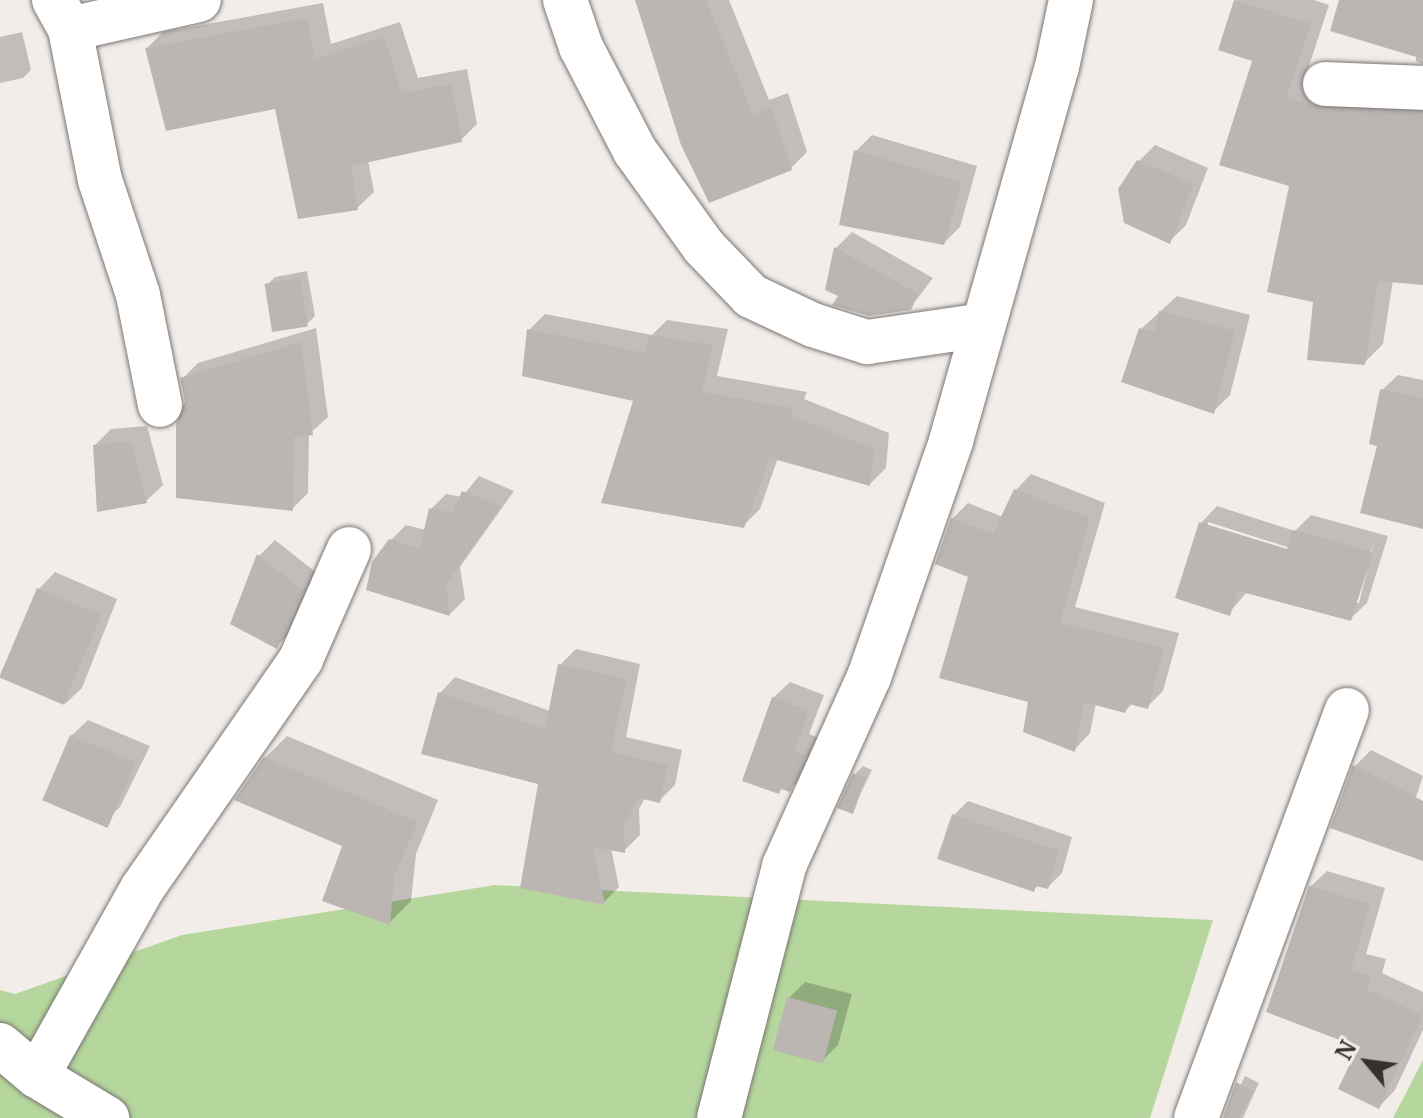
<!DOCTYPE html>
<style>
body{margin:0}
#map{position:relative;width:1423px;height:1118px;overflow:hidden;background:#f3edea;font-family:Merriweather,serif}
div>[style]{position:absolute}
.green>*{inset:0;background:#b5d79d}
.shadow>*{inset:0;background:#0003}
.building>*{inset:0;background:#bcb6b3;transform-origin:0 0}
.roads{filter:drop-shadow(0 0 2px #7b7673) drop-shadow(0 0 2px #7b7673)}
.minor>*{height:44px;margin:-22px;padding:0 22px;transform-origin:22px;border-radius:22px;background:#fff}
span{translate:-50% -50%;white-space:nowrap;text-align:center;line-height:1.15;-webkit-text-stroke:7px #f3edea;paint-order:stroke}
.north{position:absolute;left:1327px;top:1022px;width:80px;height:80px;-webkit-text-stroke:6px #f3edea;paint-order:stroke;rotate:299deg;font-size:22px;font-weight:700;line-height:32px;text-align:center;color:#343130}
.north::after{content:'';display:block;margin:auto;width:28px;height:36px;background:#343130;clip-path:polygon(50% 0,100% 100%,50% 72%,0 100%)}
</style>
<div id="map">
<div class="green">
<div style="clip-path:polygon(495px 885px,1213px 920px,1150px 1118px,0 1118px,0 990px,15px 994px,182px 935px)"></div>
<div style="clip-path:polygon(1423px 1060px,1423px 1118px,1393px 1118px)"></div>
</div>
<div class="shadow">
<div style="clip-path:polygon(635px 0,729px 0,769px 100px,788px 93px,807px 152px,791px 168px)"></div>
<div style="clip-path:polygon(1236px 0,1314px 0,1329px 5px,1305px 78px,1423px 93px,1423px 283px,1393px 280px,1383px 344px,1364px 363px,1315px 300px,1292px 185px,1255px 59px,1220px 48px)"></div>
<div style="clip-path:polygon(1341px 0,1423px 0,1423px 64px,1416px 61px,1416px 55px)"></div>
<div style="clip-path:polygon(323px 3px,331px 44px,400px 22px,418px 78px,467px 69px,477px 124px,461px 140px,368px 160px,374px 192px,357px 208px,276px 106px,147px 48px,163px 32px)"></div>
<div style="clip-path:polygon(22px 32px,31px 70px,23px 78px,0 83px,0 37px)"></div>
<div style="clip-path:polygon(872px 135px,977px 166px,960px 227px,944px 243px,856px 151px)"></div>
<div style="clip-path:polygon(1155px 145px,1208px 168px,1186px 225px,1170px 241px,1139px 161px)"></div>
<div style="clip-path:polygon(852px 232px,933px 278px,910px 308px,841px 295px,836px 248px)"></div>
<div style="clip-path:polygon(307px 271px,315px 316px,307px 324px,267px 285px,275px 277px)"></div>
<div style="clip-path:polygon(1177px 296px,1250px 315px,1230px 395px,1214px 411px,1141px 329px)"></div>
<div style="clip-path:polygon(545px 314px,652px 335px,667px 320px,728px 329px,717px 376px,807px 392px,804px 399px,889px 433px,886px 468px,870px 484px,778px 458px,760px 509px,743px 526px,635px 400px,529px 330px)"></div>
<div style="clip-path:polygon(316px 328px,328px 417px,309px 434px,308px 493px,292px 509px,187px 401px,182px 379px,198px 363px)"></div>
<div style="clip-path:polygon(1398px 375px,1423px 380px,1423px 525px,1379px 444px,1382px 390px)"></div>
<div style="clip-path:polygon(147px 426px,163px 485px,146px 501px,95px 445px,111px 429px)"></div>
<div style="clip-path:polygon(1031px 474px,1105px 503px,1075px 607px,1179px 633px,1163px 691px,1147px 707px,1133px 703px,1125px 711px,1096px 703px,1090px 733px,1075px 749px,1030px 700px,970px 575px,952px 519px,968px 503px,1003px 517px,1016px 490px)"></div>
<div style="clip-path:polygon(479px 476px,514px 491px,460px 567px,465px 599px,450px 614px,368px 588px,390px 541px,406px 525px,426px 530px,431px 509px,446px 494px,462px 497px)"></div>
<div style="clip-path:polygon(evenodd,1217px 506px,1295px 531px,1311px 515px,1388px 536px,1367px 603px,1350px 619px,1247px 592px,1229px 613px,1201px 523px,1217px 506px,1208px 522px,1297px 550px,1296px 554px,1208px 526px,1208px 522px,1217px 506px,1374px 542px,1359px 603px,1355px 603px,1374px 542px)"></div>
<div style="clip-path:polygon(275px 540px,318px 574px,293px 630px,277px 646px,259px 556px)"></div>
<div style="clip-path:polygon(55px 572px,117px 599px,82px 688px,65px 704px,0 676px,39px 589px)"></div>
<div style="clip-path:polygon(576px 649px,640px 664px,626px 737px,682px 750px,675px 785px,659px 801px,645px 798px,639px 809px,640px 835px,624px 851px,611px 848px,619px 887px,604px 902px,540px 783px,440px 693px,455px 677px,550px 711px,560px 665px)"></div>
<div style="clip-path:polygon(790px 682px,824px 695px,809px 734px,821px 739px,806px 773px,789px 790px,773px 698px)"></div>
<div style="clip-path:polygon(88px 720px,150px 746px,120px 807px,103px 823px,71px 736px)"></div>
<div style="clip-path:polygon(287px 736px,438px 800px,416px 854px,411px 901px,389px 923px,345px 844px,265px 758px)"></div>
<div style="clip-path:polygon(1371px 750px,1423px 776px,1414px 803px,1423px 806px,1423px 859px,1355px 766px)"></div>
<div style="clip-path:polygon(863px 766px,872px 770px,852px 811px,855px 774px)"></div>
<div style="clip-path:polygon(968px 801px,1072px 837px,1062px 873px,1048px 887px,1039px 884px,1034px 890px,954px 815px)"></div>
<div style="clip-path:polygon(1327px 871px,1385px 888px,1366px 954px,1386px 959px,1382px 973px,1423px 992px,1423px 1030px,1395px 1090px,1379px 1107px,1310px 887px)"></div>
<div style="clip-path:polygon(805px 982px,852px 994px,838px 1045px,822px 1061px,789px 998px)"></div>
<div style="clip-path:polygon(1245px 1076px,1259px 1083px,1243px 1118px,1224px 1118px)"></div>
</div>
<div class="building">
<div style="clip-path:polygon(635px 0,706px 0,753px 115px,771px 107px,792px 170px,709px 203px,681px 145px)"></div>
<div style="clip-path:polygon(1234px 0,1311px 24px,1287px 97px,1324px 109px,1423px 113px,1423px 285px,1378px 281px,1365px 365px,1307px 360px,1313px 302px,1267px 292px,1289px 186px,1219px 165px,1252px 61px,1218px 50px)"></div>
<div style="clip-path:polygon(1339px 0,1423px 0,1423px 59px,1330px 31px)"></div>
<div style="clip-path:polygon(307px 18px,315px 59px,384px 36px,402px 93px,451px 84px,462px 142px,351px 166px,358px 210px,298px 219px,275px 109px,166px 131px,145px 48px)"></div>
<div style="clip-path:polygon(854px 150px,962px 182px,944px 245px,839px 225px)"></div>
<div style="clip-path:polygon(1137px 160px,1193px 184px,1170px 244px,1124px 223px,1118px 189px)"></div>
<div style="clip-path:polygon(834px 247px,918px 294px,911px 310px,869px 316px,832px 305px,838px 296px,825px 290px)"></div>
<div style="left:300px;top:278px;width:49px;height:36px;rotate:81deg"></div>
<div style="clip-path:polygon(1159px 311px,1235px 331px,1214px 414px,1121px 382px,1139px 328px,1154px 332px)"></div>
<div style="clip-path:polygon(527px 329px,645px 353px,649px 335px,713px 345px,702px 392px,793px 408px,790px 415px,874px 449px,870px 486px,770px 458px,744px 528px,601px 503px,633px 401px,522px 376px)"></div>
<div style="clip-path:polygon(301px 342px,313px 435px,294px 437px,293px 511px,176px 498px,176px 424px,185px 401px,180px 378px)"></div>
<div style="clip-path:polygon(1380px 389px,1423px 398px,1423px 529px,1360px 513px,1377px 446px,1369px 444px)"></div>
<div style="clip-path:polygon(131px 441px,147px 503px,97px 512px,93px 445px)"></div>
<div style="clip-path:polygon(1014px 489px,1090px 518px,1060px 623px,1164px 648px,1148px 709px,1129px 704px,1125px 713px,1084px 702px,1075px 752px,1023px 732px,1028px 702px,939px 678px,968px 577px,935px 564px,951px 518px,993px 534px)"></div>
<div style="clip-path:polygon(462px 491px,501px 506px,446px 584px,450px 616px,366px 590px,372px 562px,389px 539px,420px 548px,429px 508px,453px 513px)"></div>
<div style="clip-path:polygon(1199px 522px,1287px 549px,1293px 530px,1373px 552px,1351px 621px,1238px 591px,1230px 616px,1175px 598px)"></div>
<div style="clip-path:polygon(257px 554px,303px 591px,277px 649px,230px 624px)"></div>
<div style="left:37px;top:588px;width:70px;height:97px;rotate:23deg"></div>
<div style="clip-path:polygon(558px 664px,626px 679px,611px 752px,668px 765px,660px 803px,639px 798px,624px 826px,625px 853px,593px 847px,605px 905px,520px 888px,538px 784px,421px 754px,438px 692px,545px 729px)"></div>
<div style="clip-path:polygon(772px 697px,809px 711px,794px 751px,806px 755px,790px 792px,781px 789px,779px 794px,742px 781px)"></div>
<div style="left:70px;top:735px;width:71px;height:71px;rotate:23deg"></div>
<div style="clip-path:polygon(264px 757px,418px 822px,394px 877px,390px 925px,322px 901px,342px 846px,234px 800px)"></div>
<div style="clip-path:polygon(1353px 765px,1423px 801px,1423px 861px,1330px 828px)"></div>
<div style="clip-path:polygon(853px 773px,866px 778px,853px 814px,837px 808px)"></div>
<div style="clip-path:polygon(952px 814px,1059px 851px,1048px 889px,1036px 886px,1034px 892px,937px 859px)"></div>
<div style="clip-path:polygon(1309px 886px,1370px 904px,1351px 970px,1371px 975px,1367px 989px,1422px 1016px,1379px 1109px,1338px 1089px,1358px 1047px,1266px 1012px)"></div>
<div style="left:787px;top:997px;width:52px;height:55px;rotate:15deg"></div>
<div style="clip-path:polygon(1236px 1082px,1253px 1091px,1240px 1118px,1223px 1118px)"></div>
</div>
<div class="roads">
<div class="minor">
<div style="left:54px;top:0;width:33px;rotate:61deg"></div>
<div style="left:70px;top:29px;width:132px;rotate:-12.7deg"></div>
<div style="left:565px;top:0;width:50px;rotate:71.2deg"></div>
<div style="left:581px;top:47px;width:117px;rotate:62.6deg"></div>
<div style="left:635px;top:151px;width:118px;rotate:54.3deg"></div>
<div style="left:704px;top:247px;width:68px;rotate:46.2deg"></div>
<div style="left:751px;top:296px;width:68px;rotate:25.1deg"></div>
<div style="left:813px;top:325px;width:57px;rotate:17.5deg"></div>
<div style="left:867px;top:342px;width:117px;rotate:-8.3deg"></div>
<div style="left:70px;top:29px;width:154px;rotate:78.8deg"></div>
<div style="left:100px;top:180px;width:121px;rotate:71.7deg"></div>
<div style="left:138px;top:295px;width:112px;rotate:78.7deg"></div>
<div style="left:1325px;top:84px;width:98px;rotate:2.3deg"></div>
<div style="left:0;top:1045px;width:48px;rotate:40deg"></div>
<div style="left:37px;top:1076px;width:82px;rotate:31deg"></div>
<div style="left:37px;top:1076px;width:214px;rotate:-60.7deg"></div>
<div style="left:142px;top:889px;width:280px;rotate:-55.3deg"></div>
<div style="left:301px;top:659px;width:120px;rotate:-66.4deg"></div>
<div style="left:719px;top:1118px;width:260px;rotate:-75.5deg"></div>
<div style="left:784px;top:866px;width:207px;rotate:-65.8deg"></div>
<div style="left:869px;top:677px;width:250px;rotate:-70.8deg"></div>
<div style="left:951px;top:441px;width:389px;rotate:-74.2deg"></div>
<div style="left:1057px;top:67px;width:68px;rotate:-78.2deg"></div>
<div style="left:1196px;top:1118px;width:435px;rotate:-69.7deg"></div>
</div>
</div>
<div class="north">N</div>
</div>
